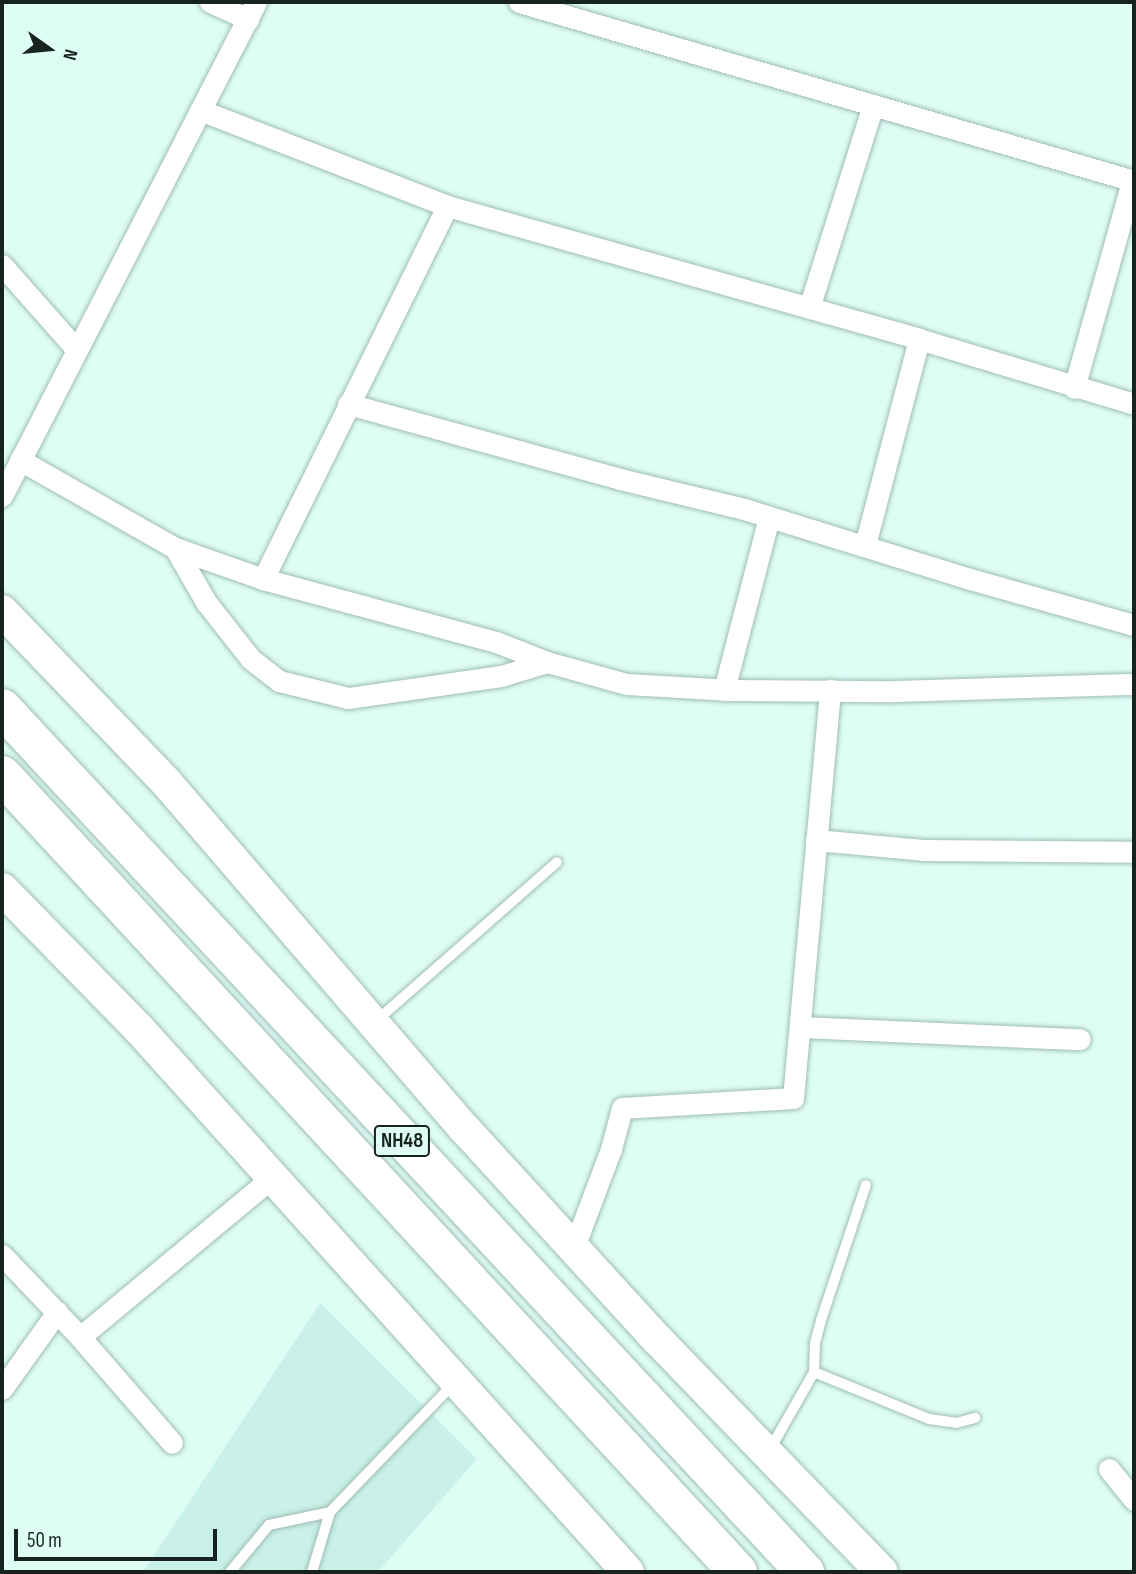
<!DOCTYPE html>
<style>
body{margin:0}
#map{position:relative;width:1136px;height:1574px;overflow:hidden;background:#defdf5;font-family:"Sofia Sans Condensed",sans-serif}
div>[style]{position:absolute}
.built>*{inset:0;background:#c9f1e7}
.roads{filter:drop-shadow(0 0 2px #9fbcb5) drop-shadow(0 0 2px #9fbcb5)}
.lane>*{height:10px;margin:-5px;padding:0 5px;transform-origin:5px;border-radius:5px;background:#fff}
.street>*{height:21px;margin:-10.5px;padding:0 10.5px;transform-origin:10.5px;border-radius:10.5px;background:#fff}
.secondary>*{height:32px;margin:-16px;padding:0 16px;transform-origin:16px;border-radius:16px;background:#fff}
.highway>*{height:38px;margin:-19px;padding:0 19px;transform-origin:19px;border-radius:19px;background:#fff}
span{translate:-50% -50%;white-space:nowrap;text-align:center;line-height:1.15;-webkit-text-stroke:7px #defdf5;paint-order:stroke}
.shield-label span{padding:2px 5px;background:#defdf5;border:2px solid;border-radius:5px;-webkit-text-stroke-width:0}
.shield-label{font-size:21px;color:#172320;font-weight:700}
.frame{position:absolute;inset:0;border:4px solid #172320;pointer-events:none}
.north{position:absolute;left:14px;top:14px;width:70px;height:70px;-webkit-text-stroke:5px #defdf5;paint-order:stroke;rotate:105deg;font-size:19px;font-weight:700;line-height:28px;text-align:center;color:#172320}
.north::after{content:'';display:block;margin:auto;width:24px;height:32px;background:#172320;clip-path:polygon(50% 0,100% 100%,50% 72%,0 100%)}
.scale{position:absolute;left:14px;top:1529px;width:203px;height:32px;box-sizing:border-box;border:4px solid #172320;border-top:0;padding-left:9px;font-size:21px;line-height:24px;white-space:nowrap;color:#172320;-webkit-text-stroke:5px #defdf5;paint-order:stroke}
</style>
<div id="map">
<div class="built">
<div style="clip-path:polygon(320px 1303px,477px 1459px,378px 1572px,143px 1572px)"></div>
</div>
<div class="roads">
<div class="lane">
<div style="left:375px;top:1022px;width:242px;rotate:-41.3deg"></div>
<div style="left:814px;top:1372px;width:124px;rotate:22.2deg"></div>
<div style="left:929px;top:1419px;width:27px;rotate:8deg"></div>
<div style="left:956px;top:1423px;width:20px;rotate:-15deg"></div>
<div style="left:769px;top:1451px;width:91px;rotate:-60.3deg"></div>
<div style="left:814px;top:1372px;width:29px;rotate:-88deg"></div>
<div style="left:815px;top:1343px;width:24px;rotate:-75deg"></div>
<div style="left:821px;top:1320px;width:142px;rotate:-71.6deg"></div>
<div style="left:230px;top:1572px;width:61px;rotate:-50.3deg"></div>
<div style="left:269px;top:1525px;width:62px;rotate:-12deg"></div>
<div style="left:312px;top:1572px;width:63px;rotate:-73.3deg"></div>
<div style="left:330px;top:1512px;width:179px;rotate:-46.1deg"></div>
</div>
<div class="street">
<div style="left:210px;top:2px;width:42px;rotate:24.1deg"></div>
<div style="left:519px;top:2px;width:641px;rotate:16.23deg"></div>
<div style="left:200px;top:110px;width:265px;rotate:21.2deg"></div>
<div style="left:447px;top:206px;width:490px;rotate:15.7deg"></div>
<div style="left:919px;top:339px;width:225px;rotate:16.8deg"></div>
<div style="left:2px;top:265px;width:113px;rotate:48.6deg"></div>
<div style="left:809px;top:308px;width:213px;rotate:-72.5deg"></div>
<div style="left:1074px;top:388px;width:215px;rotate:-74.3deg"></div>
<div style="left:348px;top:404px;width:282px;rotate:15.4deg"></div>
<div style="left:620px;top:479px;width:128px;rotate:13.6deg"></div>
<div style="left:744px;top:509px;width:237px;rotate:17.2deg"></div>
<div style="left:970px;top:579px;width:170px;rotate:15.7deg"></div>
<div style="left:20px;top:460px;width:178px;rotate:29.6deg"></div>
<div style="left:175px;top:548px;width:93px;rotate:19.4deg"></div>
<div style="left:263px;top:579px;width:241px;rotate:15.1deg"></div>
<div style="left:496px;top:642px;width:55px;rotate:21.4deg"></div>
<div style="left:547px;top:662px;width:48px;rotate:163.1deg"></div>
<div style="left:501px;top:676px;width:155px;rotate:171.8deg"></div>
<div style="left:348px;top:698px;width:71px;rotate:-166.2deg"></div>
<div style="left:279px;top:681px;width:37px;rotate:-142deg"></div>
<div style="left:250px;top:658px;width:71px;rotate:-128.2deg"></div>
<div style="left:206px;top:602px;width:62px;rotate:-119.9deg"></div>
<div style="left:2px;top:496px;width:555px;rotate:-62.79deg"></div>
<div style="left:865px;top:545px;width:213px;rotate:-75.3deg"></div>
<div style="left:263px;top:579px;width:416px;rotate:-63.7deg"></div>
<div style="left:547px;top:662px;width:83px;rotate:15.4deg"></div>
<div style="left:627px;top:684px;width:105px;rotate:3.3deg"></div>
<div style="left:732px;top:690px;width:163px;rotate:0.4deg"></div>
<div style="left:895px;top:691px;width:239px;rotate:-1.7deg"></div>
<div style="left:724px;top:690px;width:179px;rotate:-75.4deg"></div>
<div style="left:816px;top:840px;width:107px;rotate:5.3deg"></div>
<div style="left:923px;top:850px;width:211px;rotate:0.5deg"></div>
<div style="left:800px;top:1027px;width:280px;rotate:2.5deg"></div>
<div style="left:574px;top:1247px;width:105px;rotate:-69.3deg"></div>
<div style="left:611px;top:1149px;width:42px;rotate:-75deg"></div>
<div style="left:622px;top:1108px;width:171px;rotate:-3.3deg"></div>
<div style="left:793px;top:1098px;width:410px;rotate:-84.8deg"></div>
<div style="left:2px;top:1255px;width:113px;rotate:46.4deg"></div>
<div style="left:80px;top:1337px;width:251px;rotate:-39.7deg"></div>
<div style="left:80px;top:1337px;width:140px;rotate:49deg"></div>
<div style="left:2px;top:1389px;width:95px;rotate:-54.5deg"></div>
<div style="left:1109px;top:1469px;width:40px;rotate:51deg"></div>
</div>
<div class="secondary">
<div style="left:2px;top:611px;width:237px;rotate:46.2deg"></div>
<div style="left:166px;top:782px;width:457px;rotate:49.3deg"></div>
<div style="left:464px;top:1128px;width:285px;rotate:47.6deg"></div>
<div style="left:656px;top:1338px;width:325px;rotate:46deg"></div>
<div style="left:2px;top:889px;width:197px;rotate:45.6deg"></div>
<div style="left:140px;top:1030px;width:729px;rotate:48deg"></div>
</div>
<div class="highway">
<div style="left:2px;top:708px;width:1180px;rotate:47.1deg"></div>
<div style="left:2px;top:775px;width:1085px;rotate:47.28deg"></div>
</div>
</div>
<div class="shield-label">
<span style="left:402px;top:1141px">NH48</span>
</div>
<div class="frame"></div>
<div class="north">N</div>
<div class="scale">50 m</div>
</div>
